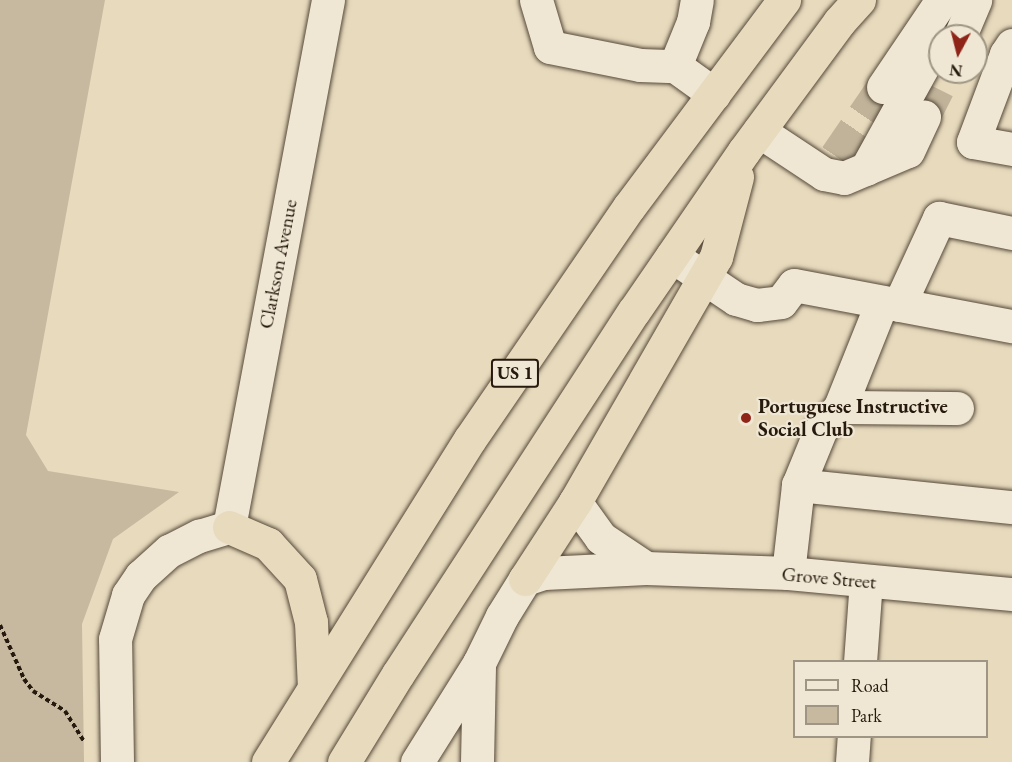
<!DOCTYPE html>
<style>
body{margin:0}
#map{position:relative;width:1012px;height:762px;overflow:hidden;background:#e7dabd;font-family:"EB Garamond",serif}
div>[style]{position:absolute}
.green>*{inset:0;background:#c6b99f}
.minor-tunnel>*{height:33px;margin-top:-16.5px;transform-origin:0;background:repeating-linear-gradient(90deg,#c0b39a 0 33px,transparent 0 49px)}
.path>*{height:4px;margin-top:-2px;transform-origin:0;background:repeating-linear-gradient(90deg,#26190d 0 4.5px,transparent 0 7.5px)}
.roads{filter:drop-shadow(0 0 2px #564939) drop-shadow(0 0 2px #564939)}
.minor>*{height:33px;margin:-16.5px;padding:0 16.5px;transform-origin:16.5px;border-radius:16.5px;background:#efe7d4}
.highway>*{height:33px;margin:-16.5px;padding:0 16.5px;transform-origin:16.5px;border-radius:16.5px;background:#e7dabd}
.dots>*{width:16px;height:16px;translate:-50% -50%;box-sizing:border-box;border:3px solid #efe7d4;border-radius:50%}
span{translate:-50% -50%;white-space:nowrap;text-align:center;line-height:1.15;-webkit-text-stroke:4.5px #efe7d4;paint-order:stroke}
.shield-label span{padding:2px 4px;background:#efe7d4;border:2px solid;border-radius:4px;-webkit-text-stroke-width:0}
.shield-label{font-size:18px;color:#26190d;font-weight:700}
.street-label{font-size:20px;color:#26190d}
.poi-label{font-size:20px;color:#26190d;font-weight:700}
.left{translate:0 -50%;text-align:left}
.legend{position:absolute;left:793px;top:660px;width:195px;height:78px;box-sizing:border-box;background:#efe7d4;border:2px solid #9f9584;margin:0;padding:8px 10px;list-style:none;font-size:18px;color:#26190d}
.legend li{display:flex;align-items:center;gap:12px;height:30px}
.legend b{width:30px;border:2px solid #9f9584}
.north{position:absolute;left:928px;top:24px;width:60px;height:60px;box-sizing:border-box;background:#efe7d4;border:2px solid #9f9584;border-radius:50%;rotate:187deg;font-size:16px;font-weight:700;line-height:24px;text-align:center;color:#26190d}
.north::after{content:'';display:block;margin:auto;width:21px;height:27px;background:#8f2418;clip-path:polygon(50% 0,100% 100%,50% 72%,0 100%)}
</style>
<div id="map">
<div class="green">
<div style="clip-path:polygon(0 0,105px 0,26px 435px,48px 471px,179px 492px,113px 539px,82px 624px,84px 762px,0 762px)"></div>
</div>
<div class="minor-tunnel">
<div style="left:924px;top:116px;width:31px;rotate:-63deg"></div>
<div style="left:836px;top:156px;width:83px;rotate:-55.7deg"></div>
</div>
<div class="path">
<div style="left:0;top:625px;width:59px;rotate:66deg"></div>
<div style="left:24px;top:679px;width:15px;rotate:53deg"></div>
<div style="left:33px;top:691px;width:38px;rotate:32deg"></div>
<div style="left:65px;top:711px;width:36px;rotate:58deg"></div>
</div>
<div class="roads">
<div class="minor">
<div style="left:536px;top:0;width:49px;rotate:73.4deg"></div>
<div style="left:550px;top:47px;width:92px;rotate:11.3deg"></div>
<div style="left:640px;top:65px;width:35px;rotate:2deg"></div>
<div style="left:675px;top:66px;width:48px;rotate:35.7deg"></div>
<div style="left:960px;top:36px;width:39px;rotate:-67deg"></div>
<div style="left:1012px;top:45px;width:11px;rotate:124deg"></div>
<div style="left:1006px;top:54px;width:94px;rotate:110.6deg"></div>
<div style="left:973px;top:142px;width:40px;rotate:10deg"></div>
<div style="left:675px;top:66px;width:48px;rotate:-67.8deg"></div>
<div style="left:693px;top:22px;width:22px;rotate:-80deg"></div>
<div style="left:883px;top:87px;width:105px;rotate:-55.9deg"></div>
<div style="left:759px;top:131px;width:78px;rotate:33.5deg"></div>
<div style="left:824px;top:174px;width:20px;rotate:11deg"></div>
<div style="left:844px;top:178px;width:69px;rotate:-22.9deg"></div>
<div style="left:908px;top:151px;width:38px;rotate:-65deg"></div>
<div style="left:866px;top:169px;width:136px;rotate:-61deg"></div>
<div style="left:672px;top:256px;width:77px;rotate:33.9deg"></div>
<div style="left:736px;top:299px;width:22px;rotate:16deg"></div>
<div style="left:757px;top:305px;width:24px;rotate:-7deg"></div>
<div style="left:781px;top:302px;width:21px;rotate:-53deg"></div>
<div style="left:794px;top:285px;width:222px;rotate:10.7deg"></div>
<div style="left:899px;top:305px;width:96px;rotate:-65.3deg"></div>
<div style="left:939px;top:218px;width:75px;rotate:11.6deg"></div>
<div style="left:840px;top:407px;width:117px;rotate:0.5deg"></div>
<div style="left:798px;top:485px;width:215px;rotate:5.9deg"></div>
<div style="left:575px;top:502px;width:44px;rotate:54.2deg"></div>
<div style="left:601px;top:538px;width:54px;rotate:33.7deg"></div>
<div style="left:788px;top:573px;width:89px;rotate:-83.5deg"></div>
<div style="left:798px;top:485px;width:61px;rotate:-67.7deg"></div>
<div style="left:821px;top:429px;width:29px;rotate:-49deg"></div>
<div style="left:840px;top:407px;width:113px;rotate:-68.2deg"></div>
<div style="left:860px;top:662px;width:81px;rotate:-85.8deg"></div>
<div style="left:117px;top:762px;width:123px;rotate:-90.9deg"></div>
<div style="left:115px;top:639px;width:46px;rotate:-73.5deg"></div>
<div style="left:128px;top:595px;width:23px;rotate:-56deg"></div>
<div style="left:141px;top:576px;width:38px;rotate:-42deg"></div>
<div style="left:169px;top:551px;width:34px;rotate:-27deg"></div>
<div style="left:199px;top:536px;width:31px;rotate:-17deg"></div>
<div style="left:229px;top:527px;width:536px;rotate:-79.36deg"></div>
<div style="left:417px;top:762px;width:117px;rotate:-57.9deg"></div>
<div style="left:477px;top:762px;width:99px;rotate:-88.8deg"></div>
<div style="left:479px;top:663px;width:52px;rotate:-63.9deg"></div>
<div style="left:502px;top:616px;width:44px;rotate:-58.1deg"></div>
<div style="left:525px;top:579px;width:20px;rotate:-18deg"></div>
<div style="left:544px;top:573px;width:102px;rotate:-2.8deg"></div>
<div style="left:646px;top:568px;width:142px;rotate:2deg"></div>
<div style="left:788px;top:573px;width:225px;rotate:5.4deg"></div>
<div style="left:852px;top:762px;width:26px;rotate:-86deg"></div>
</div>
<div class="highway">
<div style="left:229px;top:527px;width:43px;rotate:23.6deg"></div>
<div style="left:268px;top:544px;width:47px;rotate:47.6deg"></div>
<div style="left:300px;top:579px;width:44px;rotate:75.7deg"></div>
<div style="left:311px;top:622px;width:65px;rotate:87.4deg"></div>
<div style="left:525px;top:579px;width:92px;rotate:-57deg"></div>
<div style="left:575px;top:502px;width:283px;rotate:-60.1deg"></div>
<div style="left:716px;top:257px;width:83px;rotate:-75.3deg"></div>
<div style="left:268px;top:762px;width:381px;rotate:-58deg"></div>
<div style="left:470px;top:439px;width:281px;rotate:-55.6deg"></div>
<div style="left:629px;top:207px;width:259px;rotate:-53.2deg"></div>
<div style="left:344px;top:762px;width:103px;rotate:-58.5deg"></div>
<div style="left:398px;top:674px;width:433px;rotate:-57deg"></div>
<div style="left:634px;top:311px;width:194px;rotate:-55.5deg"></div>
<div style="left:744px;top:151px;width:160px;rotate:-53.6deg"></div>
<div style="left:839px;top:22px;width:30px;rotate:-48deg"></div>
</div>
</div>
<div class="dots">
<div style="left:746px;top:418px;background:#8f2418"></div>
</div>
<div class="shield-label">
<span style="left:515px;top:373px">US 1</span>
</div>
<div class="street-label">
<span style="left:278px;top:264px;rotate:-79deg">Clarkson Avenue</span>
<span style="left:829px;top:578px;rotate:5deg">Grove Street</span>
</div>
<div class="poi-label">
<span class="left" style="left:758px;top:418px">Portuguese Instructive<br>Social Club</span>
</div>
<ul class="legend">
<li><b style="height:8px;background:#efe7d4"></b>Road</li>
<li><b style="height:16px;background:#c6b99f"></b>Park</li>
</ul>
<div class="north">N</div>
</div>
